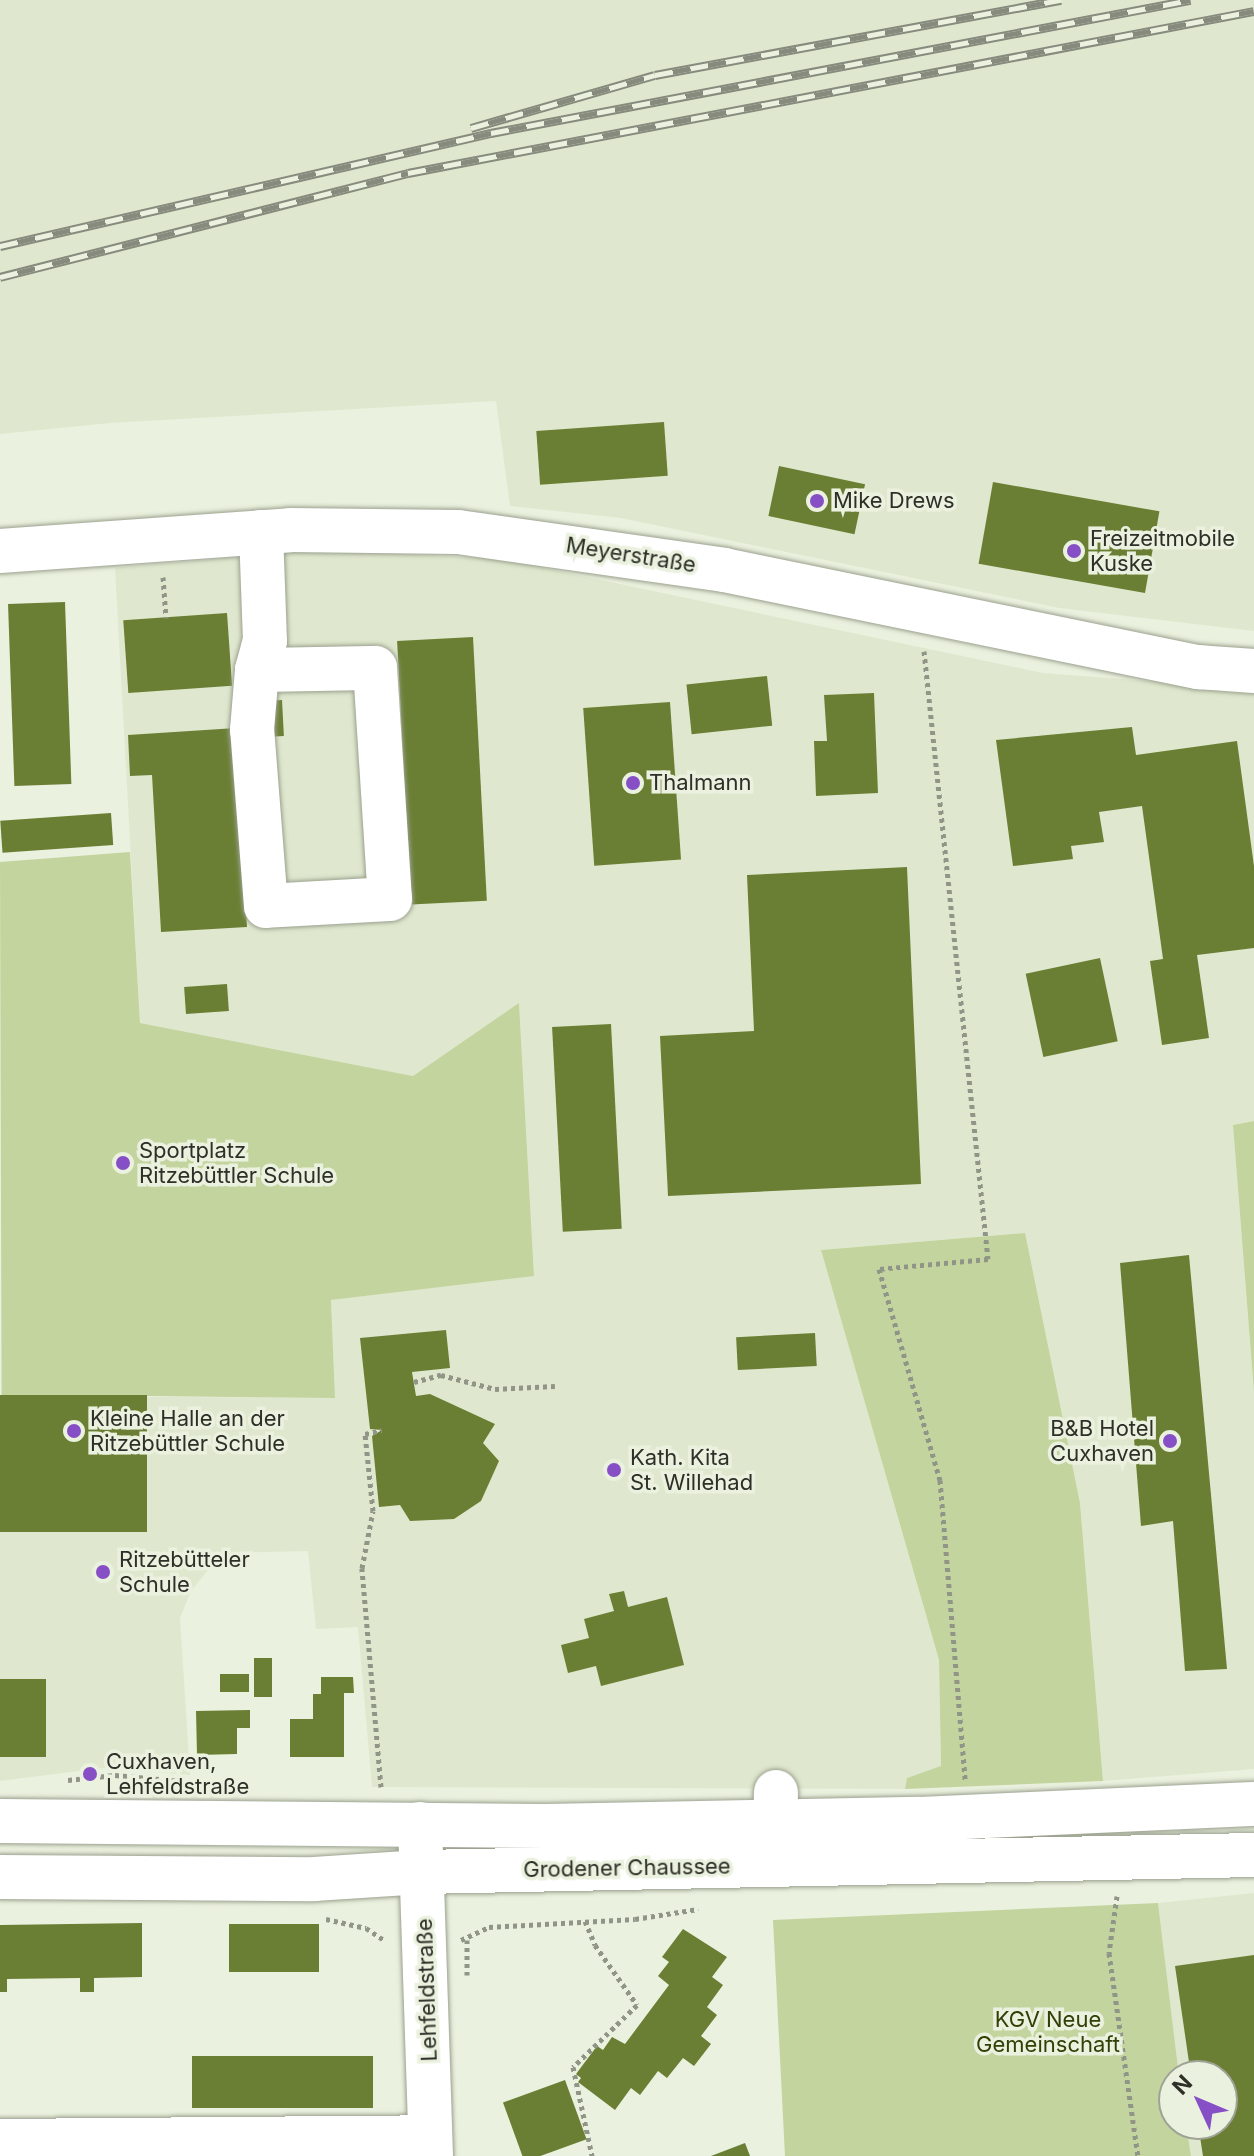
<!DOCTYPE html>
<meta charset="utf-8">
<style>
body{margin:0}
#map{position:relative;width:1254px;height:2156px;overflow:hidden;background:#eaf1de;font-family:Inter,sans-serif}
div>[style]{position:absolute}
.built>*{inset:0;background:#dfe8ce}
.green>*{inset:0;background:#c3d49f}
.building>*{inset:0;background:#6b7f34;transform-origin:0 0}
.path>*{height:5px;margin-top:-2.5px;transform-origin:0;background:repeating-linear-gradient(90deg,#909587 0 4px,transparent 0 8px)}
.roads{filter:drop-shadow(0 0 2px #9ba18f) drop-shadow(0 0 2px #9ba18f)}
.minor>*{height:44px;margin:-22px;padding:0 22px;transform-origin:22px;border-radius:22px;background:#fff}
.major>*{height:44px;margin:-22px;padding:0 22px;transform-origin:22px;border-radius:22px;background:#fff}
.rail>*{height:9px;margin-top:-4.5px;transform-origin:0;background:repeating-linear-gradient(90deg,#eaf1de 0 18px,#868b7e 0 36px);box-sizing:border-box;border-block:2px solid #868b7e}
.dots>*{width:22px;height:22px;translate:-50% -50%;box-sizing:border-box;border:4px solid #eaf1de;border-radius:50%}
span{translate:-50% -50%;white-space:nowrap;text-align:center;line-height:1.15;-webkit-text-stroke:7px #eaf1de;paint-order:stroke}
.poi-label{font-size:22px;color:#2d2f28}
.left{translate:0 -50%;text-align:left}
.right{translate:-100% -50%;text-align:right}
.street-label{font-size:22px;color:#2d2f28}
.park-label{font-size:22px;color:#323f05}
.north{position:absolute;left:1158px;top:2060px;width:80px;height:80px;box-sizing:border-box;background:#eaf1de;border:2px solid #9ea395;border-radius:50%;rotate:314deg;font-size:22px;font-weight:700;line-height:32px;text-align:center;color:#2d2f28}
.north::after{content:'';display:block;margin:auto;width:28px;height:36px;background:#864fc6;clip-path:polygon(50% 0,100% 100%,50% 72%,0 100%)}
</style>
<div id="map">
<div class="built">
<div style="clip-path:polygon(0 0,1254px 0,1254px 631px,1059px 608px,621px 518px,510px 506px,496px 401px,110px 423px,0 434px)"></div>
<div style="clip-path:polygon(317px 550px,501px 559px,1043px 673px,1254px 689px,1254px 1121px,1233px 1125px,1254px 1392px,1254px 1769px,1103px 1781px,1080px 1503px,1024px 1233px,821px 1250px,939px 1660px,941px 1767px,907px 1778px,905px 1789px,372px 1787px,358px 1627px,316px 1629px,308px 1551px,222px 1553px,191px 1591px,180px 1618px,190px 1775px,103px 1768px,0 1781px,0 1396px,335px 1398px,331px 1300px,534px 1275px,519px 1004px,413px 1076px,140px 1023px,115px 568px)"></div>
<div style="clip-path:polygon(1254px 1893px,1254px 2156px,1191px 2156px,1186px 2124px,1222px 2124px,1222px 2076px,1179px 2076px,1158px 1903px)"></div>
</div>
<div class="green">
<div style="clip-path:polygon(130px 852px,140px 1023px,413px 1076px,519px 1003px,534px 1276px,331px 1300px,335px 1398px,147px 1396px,147px 1532px,2px 1532px,0 862px)"></div>
<div style="clip-path:polygon(1254px 1121px,1254px 1392px,1233px 1125px)"></div>
<div style="clip-path:polygon(1025px 1233px,1080px 1503px,1103px 1781px,905px 1789px,907px 1778px,941px 1766px,939px 1660px,821px 1250px)"></div>
<div style="clip-path:polygon(1158px 1903px,1179px 2076px,1174px 2076px,1174px 2124px,1186px 2124px,1191px 2156px,785px 2156px,773px 1920px)"></div>
</div>
<div class="building">
<div style="left:664px;top:422px;width:54px;height:128px;rotate:86deg"></div>
<div style="left:779px;top:466px;width:88px;height:51px;rotate:12deg"></div>
<div style="left:993px;top:482px;width:169px;height:83px;rotate:10deg"></div>
<div style="left:65px;top:602px;width:182px;height:57px;rotate:88deg"></div>
<div style="left:227px;top:613px;width:73px;height:104px;rotate:86deg"></div>
<div style="left:473px;top:637px;width:264px;height:76px;rotate:87deg"></div>
<div style="left:767px;top:676px;width:50px;height:81px;rotate:84deg"></div>
<div style="clip-path:polygon(874px 693px,878px 793px,816px 796px,814px 741px,827px 741px,824px 695px)"></div>
<div style="left:282px;top:700px;width:36px;height:18px;rotate:87deg"></div>
<div style="left:670px;top:702px;width:158px;height:87px;rotate:86deg"></div>
<div style="clip-path:polygon(1132px 727px,1136px 755px,1237px 741px,1254px 866px,1254px 948px,1197px 955px,1209px 1038px,1162px 1045px,1150px 961px,1163px 959px,1142px 806px,1099px 812px,1104px 842px,1071px 846px,1073px 859px,1013px 866px,996px 740px)"></div>
<div style="clip-path:polygon(236px 728px,247px 927px,161px 932px,152px 775px,130px 776px,128px 735px)"></div>
<div style="left:111px;top:813px;width:32px;height:111px;rotate:86deg"></div>
<div style="clip-path:polygon(907px 867px,921px 1184px,668px 1196px,660px 1036px,754px 1031px,747px 875px)"></div>
<div style="left:1100px;top:958px;width:85px;height:76px;rotate:78deg"></div>
<div style="left:227px;top:984px;width:27px;height:43px;rotate:86deg"></div>
<div style="left:611px;top:1024px;width:205px;height:59px;rotate:87deg"></div>
<div style="clip-path:polygon(1189px 1255px,1227px 1669px,1185px 1671px,1173px 1521px,1141px 1526px,1120px 1263px)"></div>
<div style="clip-path:polygon(446px 1330px,450px 1368px,412px 1372px,416px 1396px,430px 1394px,495px 1424px,483px 1443px,499px 1461px,481px 1501px,454px 1519px,410px 1521px,400px 1505px,379px 1507px,372px 1436px,382px 1430px,370px 1429px,360px 1338px)"></div>
<div style="left:815px;top:1333px;width:33px;height:79px;rotate:87deg"></div>
<div style="left:147px;top:1395px;width:137px;height:147px;rotate:90deg"></div>
<div style="clip-path:polygon(624px 1591px,628px 1607px,667px 1597px,684px 1665px,601px 1686px,596px 1666px,568px 1673px,561px 1645px,589px 1638px,584px 1619px,614px 1611px,609px 1594px)"></div>
<div style="left:254px;top:1658px;width:18px;height:39px"></div>
<div style="left:220px;top:1674px;width:29px;height:18px"></div>
<div style="clip-path:polygon(321px 1677px,353px 1677px,354px 1693px,344px 1693px,344px 1757px,290px 1757px,290px 1719px,313px 1719px,313px 1694px,321px 1694px)"></div>
<div style="left:0;top:1679px;width:46px;height:78px"></div>
<div style="clip-path:polygon(250px 1710px,250px 1728px,237px 1728px,237px 1754px,197px 1755px,196px 1711px)"></div>
<div style="clip-path:polygon(142px 1923px,142px 1977px,94px 1978px,94px 1992px,80px 1992px,80px 1978px,7px 1979px,7px 1992px,0 1992px,0 1925px)"></div>
<div style="left:319px;top:1924px;width:48px;height:90px;rotate:90deg"></div>
<div style="clip-path:polygon(683px 1929px,727px 1957px,712px 1977px,723px 1985px,707px 2007px,717px 2015px,701px 2036px,711px 2044px,694px 2066px,683px 2058px,667px 2078px,658px 2071px,640px 2095px,631px 2088px,615px 2110px,578px 2082px,581px 2078px,576px 2074px,597px 2046px,603px 2050px,612px 2037px,625px 2044px,669px 1985px,658px 1976px,669px 1962px,662px 1957px)"></div>
<div style="clip-path:polygon(1254px 1955px,1254px 2156px,1203px 2156px,1198px 2124px,1222px 2124px,1222px 2076px,1191px 2076px,1175px 1966px)"></div>
<div style="left:192px;top:2056px;width:181px;height:52px"></div>
<div style="left:565px;top:2080px;width:63px;height:66px;rotate:70deg"></div>
<div style="clip-path:polygon(745px 2143px,750px 2156px,711px 2156px)"></div>
</div>
<div class="path">
<div style="left:163px;top:577px;width:41px;rotate:85.8deg"></div>
<div style="left:924px;top:651px;width:611px;rotate:83.99deg"></div>
<div style="left:988px;top:1259px;width:109px;rotate:174.8deg"></div>
<div style="left:879px;top:1269px;width:220px;rotate:73.9deg"></div>
<div style="left:940px;top:1480px;width:301px;rotate:85.2deg"></div>
<div style="left:414px;top:1382px;width:28px;rotate:-15deg"></div>
<div style="left:441px;top:1375px;width:56px;rotate:14.5deg"></div>
<div style="left:495px;top:1389px;width:60px;rotate:-2.9deg"></div>
<div style="left:68px;top:1780px;width:47px;rotate:-6.1deg"></div>
<div style="left:115px;top:1775px;width:66px;rotate:5.2deg"></div>
<div style="left:381px;top:1787px;width:220px;rotate:-95deg"></div>
<div style="left:362px;top:1568px;width:58px;rotate:-79.1deg"></div>
<div style="left:373px;top:1511px;width:77px;rotate:-95.9deg"></div>
<div style="left:365px;top:1434px;width:17px;rotate:-13deg"></div>
<div style="left:1117px;top:1896px;width:58px;rotate:98deg"></div>
<div style="left:1109px;top:1953px;width:205px;rotate:81.9deg"></div>
<div style="left:326px;top:1919px;width:41px;rotate:12.7deg"></div>
<div style="left:366px;top:1928px;width:22px;rotate:34deg"></div>
<div style="left:585px;top:1921px;width:26px;rotate:67deg"></div>
<div style="left:595px;top:1945px;width:73px;rotate:55deg"></div>
<div style="left:637px;top:2005px;width:89px;rotate:135.9deg"></div>
<div style="left:573px;top:2067px;width:91px;rotate:77.9deg"></div>
<div style="left:461px;top:1940px;width:31px;rotate:-25deg"></div>
<div style="left:489px;top:1927px;width:146px;rotate:-3.1deg"></div>
<div style="left:635px;top:1919px;width:64px;rotate:-9deg"></div>
<div style="left:467px;top:1940px;width:35px;rotate:90deg"></div>
</div>
<div class="roads">
<div class="minor">
<div style="left:0;top:551px;width:291px;rotate:-4.1deg"></div>
<div style="left:290px;top:530px;width:168px;rotate:0.7deg"></div>
<div style="left:458px;top:532px;width:269px;rotate:8.1deg"></div>
<div style="left:724px;top:570px;width:484px;rotate:11.6deg"></div>
<div style="left:1198px;top:667px;width:56px;rotate:4.1deg"></div>
<div style="left:257px;top:670px;width:118px;rotate:-1deg"></div>
<div style="left:375px;top:668px;width:231px;rotate:86.3deg"></div>
<div style="left:390px;top:899px;width:124px;rotate:176.8deg"></div>
<div style="left:266px;top:906px;width:177px;rotate:-94.5deg"></div>
<div style="left:252px;top:730px;width:60px;rotate:-85.2deg"></div>
<div style="left:257px;top:670px;width:30px;rotate:-75deg"></div>
<div style="left:265px;top:641px;width:109px;rotate:-92.1deg"></div>
<div style="left:420px;top:1824px;width:332px;rotate:88.1deg"></div>
<div style="left:775px;top:1860px;width:68px;rotate:-89.2deg"></div>
<div style="left:0;top:2141px;width:430px;rotate:-0.5deg"></div>
</div>
<div class="major">
<div style="left:0;top:1821px;width:545px;rotate:0.53deg"></div>
<div style="left:545px;top:1826px;width:375px;rotate:-1.1deg"></div>
<div style="left:920px;top:1819px;width:334px;rotate:-2.6deg"></div>
<div style="left:0;top:1877px;width:314px;rotate:0.4deg"></div>
<div style="left:314px;top:1879px;width:108px;rotate:-3.7deg"></div>
<div style="left:422px;top:1872px;width:832px;rotate:-1.17deg"></div>
</div>
</div>
<div class="rail">
<div style="left:471px;top:128px;width:191px;rotate:-16.1deg"></div>
<div style="left:655px;top:75px;width:413px;rotate:-10.5deg"></div>
<div style="left:0;top:246px;width:504px;rotate:-12.96deg"></div>
<div style="left:491px;top:133px;width:712px;rotate:-10.77deg"></div>
<div style="left:0;top:277px;width:421px;rotate:-14.3deg"></div>
<div style="left:408px;top:173px;width:861px;rotate:-10.84deg"></div>
</div>
<div class="dots">
<div style="left:817px;top:501px;background:#864fc6"></div>
<div style="left:1074px;top:551px;background:#864fc6"></div>
<div style="left:633px;top:783px;background:#864fc6"></div>
<div style="left:123px;top:1163px;background:#864fc6"></div>
<div style="left:74px;top:1431px;background:#864fc6"></div>
<div style="left:1170px;top:1441px;background:#864fc6"></div>
<div style="left:614px;top:1470px;background:#864fc6"></div>
<div style="left:103px;top:1572px;background:#864fc6"></div>
<div style="left:90px;top:1774px;background:#864fc6"></div>
</div>
<div class="poi-label">
<span class="left" style="left:833px;top:501px">Mike Drews</span>
<span class="left" style="left:1090px;top:551px">Freizeitmobile<br>Kuske</span>
<span class="left" style="left:649px;top:783px">Thalmann</span>
<span class="left" style="left:139px;top:1163px">Sportplatz<br>Ritzebüttler Schule</span>
<span class="left" style="left:90px;top:1431px">Kleine Halle an der<br>Ritzebüttler Schule</span>
<span class="right" style="left:1154px;top:1441px">B&amp;B Hotel<br>Cuxhaven</span>
<span class="left" style="left:630px;top:1470px">Kath. Kita<br>St. Willehad</span>
<span class="left" style="left:119px;top:1572px">Ritzebütteler<br>Schule</span>
<span class="left" style="left:106px;top:1774px">Cuxhaven,<br>Lehfeldstraße</span>
</div>
<div class="street-label">
<span style="left:631px;top:555px;rotate:9deg">Meyerstraße</span>
<span style="left:627px;top:1868px;rotate:-1deg">Grodener Chaussee</span>
<span style="left:427px;top:1990px;rotate:-92deg">Lehfeldstraße</span>
</div>
<div class="park-label">
<span style="left:1048px;top:2032px">KGV Neue<br>Gemeinschaft</span>
</div>
<div class="north">N</div>
</div>
